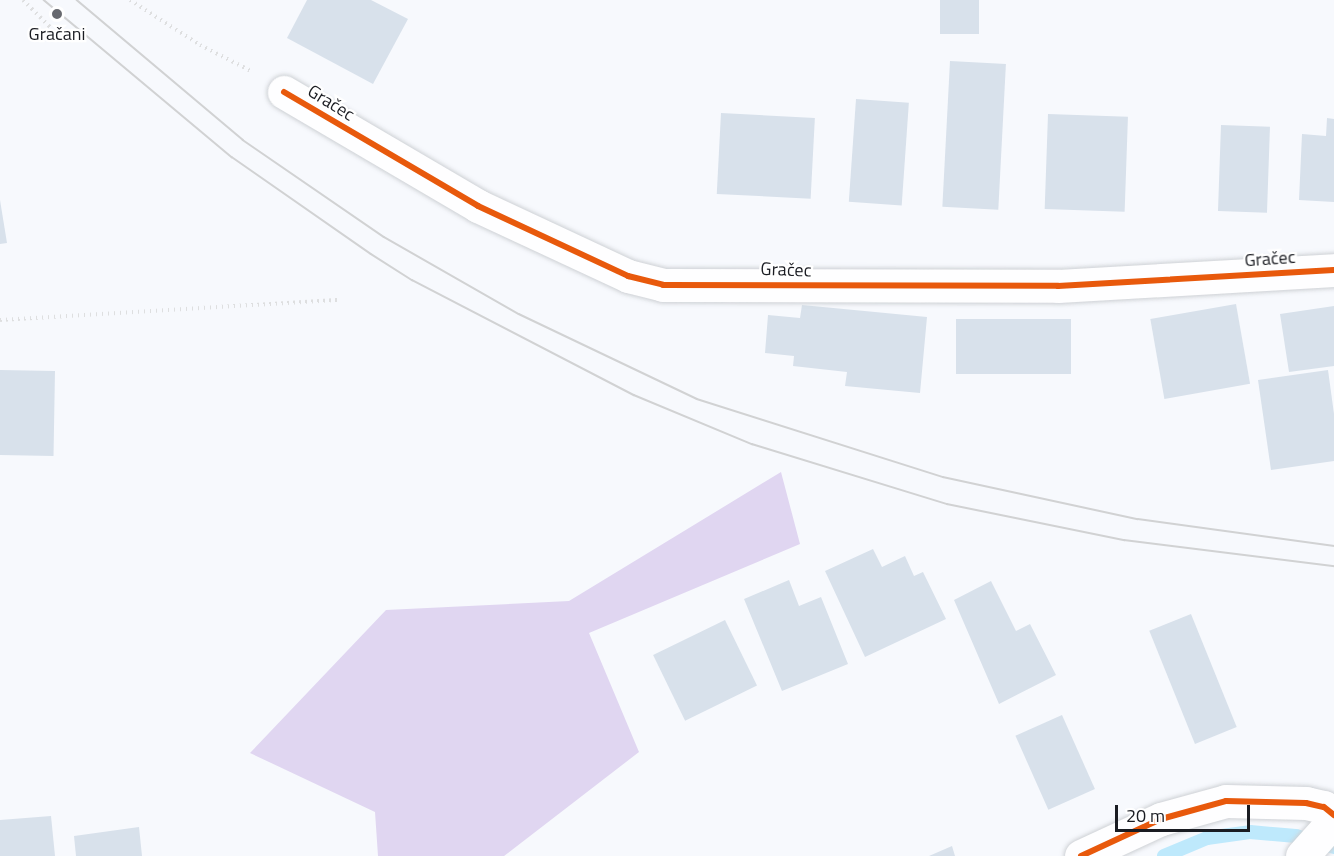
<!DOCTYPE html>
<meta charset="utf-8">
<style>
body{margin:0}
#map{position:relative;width:1334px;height:856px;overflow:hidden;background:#f7f9fd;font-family:"Titillium Web",sans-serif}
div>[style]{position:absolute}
.green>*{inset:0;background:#e0d6f1}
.stream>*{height:14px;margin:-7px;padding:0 7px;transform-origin:7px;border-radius:7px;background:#bee9fc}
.building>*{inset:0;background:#d8e1eb;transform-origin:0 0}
.path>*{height:4px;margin-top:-2px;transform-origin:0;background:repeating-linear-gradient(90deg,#dedfe0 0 1.5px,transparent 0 6px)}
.roads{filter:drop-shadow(0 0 2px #ced1d5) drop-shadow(0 0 2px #ced1d5)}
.minor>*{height:33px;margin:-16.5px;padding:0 16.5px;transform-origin:16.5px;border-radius:16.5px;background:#fefeff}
.tram>*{height:1.5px;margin:-0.75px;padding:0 0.75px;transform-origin:0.75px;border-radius:0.75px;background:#d1d2d3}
.cycleway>*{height:6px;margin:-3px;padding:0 3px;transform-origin:3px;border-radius:3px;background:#e8590c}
.dots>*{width:16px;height:16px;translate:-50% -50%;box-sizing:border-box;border:3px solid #fff;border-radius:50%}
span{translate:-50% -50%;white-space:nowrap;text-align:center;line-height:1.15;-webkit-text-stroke:4.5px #fff;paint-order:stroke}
.poi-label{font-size:18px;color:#1a1c22}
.street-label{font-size:18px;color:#1a1c22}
.scale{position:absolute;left:1115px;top:805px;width:135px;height:27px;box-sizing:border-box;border:3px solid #1a1c22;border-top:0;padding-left:8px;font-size:18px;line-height:21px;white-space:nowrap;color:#1a1c22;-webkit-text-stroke:4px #fff;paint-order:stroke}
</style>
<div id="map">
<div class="green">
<div style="clip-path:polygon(781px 472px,800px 544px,589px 633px,639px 752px,504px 856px,378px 856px,375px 812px,250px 753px,386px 610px,569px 601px)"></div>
</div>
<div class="stream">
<div style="left:1164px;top:856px;width:47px;rotate:-22.7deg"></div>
<div style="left:1207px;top:838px;width:43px;rotate:-7.9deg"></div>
<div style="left:1250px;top:832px;width:46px;rotate:5deg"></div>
<div style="left:1296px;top:836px;width:40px;rotate:16deg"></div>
</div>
<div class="building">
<div style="clip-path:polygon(307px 0,371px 0,408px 19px,373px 84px,287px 38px)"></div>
<div style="left:940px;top:0;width:39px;height:34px"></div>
<div style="left:950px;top:61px;width:56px;height:146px;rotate:3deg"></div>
<div style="left:856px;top:99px;width:53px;height:103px;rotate:4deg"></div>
<div style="left:721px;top:113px;width:94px;height:81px;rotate:3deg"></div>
<div style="left:1048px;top:114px;width:80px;height:95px;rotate:2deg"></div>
<div style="clip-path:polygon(1327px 118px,1334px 119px,1334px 202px,1299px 200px,1302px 134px,1326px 136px)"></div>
<div style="left:1221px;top:125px;width:49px;height:86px;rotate:2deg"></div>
<div style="clip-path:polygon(0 200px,7px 243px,0 244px)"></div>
<div style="left:1236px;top:304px;width:81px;height:87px;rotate:80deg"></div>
<div style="clip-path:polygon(802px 305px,927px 317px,920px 393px,845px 386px,847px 372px,793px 366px,794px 356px,765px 353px,768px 315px,800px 318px)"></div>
<div style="clip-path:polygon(1334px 306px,1334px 366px,1289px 372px,1280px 314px)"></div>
<div style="left:956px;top:319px;width:115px;height:55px"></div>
<div style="left:0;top:370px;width:55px;height:85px;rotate:1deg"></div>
<div style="clip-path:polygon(1328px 370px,1334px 414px,1334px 461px,1271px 470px,1258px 380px)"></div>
<div style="clip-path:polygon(873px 549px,882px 567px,905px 556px,914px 576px,923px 572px,946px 619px,865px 657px,825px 571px)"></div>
<div style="clip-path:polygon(789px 580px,799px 606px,821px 597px,848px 664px,782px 691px,744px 599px)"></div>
<div style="clip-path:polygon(991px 581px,1016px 631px,1030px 624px,1056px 675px,999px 704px,954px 600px)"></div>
<div style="left:1191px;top:614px;width:122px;height:45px;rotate:68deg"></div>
<div style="left:725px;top:620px;width:73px;height:80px;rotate:64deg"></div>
<div style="left:1062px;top:715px;width:81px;height:51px;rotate:66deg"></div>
<div style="clip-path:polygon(51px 816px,55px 856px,0 856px,0 820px)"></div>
<div style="clip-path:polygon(139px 827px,142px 856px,76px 856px,74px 836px)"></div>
<div style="clip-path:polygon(952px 846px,955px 856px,929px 856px)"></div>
</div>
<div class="path">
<div style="left:23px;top:0;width:40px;rotate:45deg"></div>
<div style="left:130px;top:0;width:83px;rotate:32.7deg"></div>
<div style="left:200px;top:45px;width:57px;rotate:27deg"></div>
<div style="left:0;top:320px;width:341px;rotate:-3.4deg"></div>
</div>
<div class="roads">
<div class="minor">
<div style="left:284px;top:92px;width:225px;rotate:30.4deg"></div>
<div style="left:478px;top:206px;width:166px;rotate:25deg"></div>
<div style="left:628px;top:276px;width:36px;rotate:14deg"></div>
<div style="left:663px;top:285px;width:395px;rotate:0.1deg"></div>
<div style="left:1058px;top:286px;width:276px;rotate:-3.3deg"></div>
<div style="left:1081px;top:856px;width:88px;rotate:-24.8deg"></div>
<div style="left:1161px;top:819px;width:67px;rotate:-15.5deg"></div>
<div style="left:1226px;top:801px;width:80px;rotate:1.4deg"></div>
<div style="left:1306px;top:803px;width:18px;rotate:13deg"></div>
<div style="left:1324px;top:807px;width:13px;rotate:39deg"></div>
<div style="left:1302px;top:856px;width:48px;rotate:-48.4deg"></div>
</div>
</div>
<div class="tram">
<div style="left:44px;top:0;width:245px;rotate:39.9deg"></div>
<div style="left:232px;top:157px;width:169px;rotate:34.9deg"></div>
<div style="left:371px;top:254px;width:49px;rotate:32.4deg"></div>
<div style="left:412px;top:280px;width:250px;rotate:27.4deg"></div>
<div style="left:634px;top:395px;width:128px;rotate:22.6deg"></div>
<div style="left:752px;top:444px;width:204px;rotate:17.1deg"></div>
<div style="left:947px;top:504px;width:181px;rotate:11.5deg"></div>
<div style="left:1124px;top:540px;width:212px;rotate:7.1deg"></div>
<div style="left:77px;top:0;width:217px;rotate:40.1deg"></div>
<div style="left:243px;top:140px;width:171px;rotate:34.5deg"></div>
<div style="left:384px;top:237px;width:155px;rotate:29.7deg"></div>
<div style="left:519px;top:314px;width:197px;rotate:25.5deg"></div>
<div style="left:697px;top:399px;width:258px;rotate:17.6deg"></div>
<div style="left:943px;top:477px;width:199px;rotate:12.2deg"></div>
<div style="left:1138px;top:519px;width:198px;rotate:7.8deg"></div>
</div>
<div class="cycleway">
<div style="left:284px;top:92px;width:225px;rotate:30.4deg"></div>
<div style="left:478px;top:206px;width:166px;rotate:25deg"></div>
<div style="left:628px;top:276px;width:36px;rotate:14deg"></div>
<div style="left:663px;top:285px;width:395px;rotate:0.1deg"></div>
<div style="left:1058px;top:286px;width:276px;rotate:-3.3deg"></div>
<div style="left:1081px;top:856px;width:88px;rotate:-24.8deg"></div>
<div style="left:1161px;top:819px;width:67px;rotate:-15.5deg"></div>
<div style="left:1226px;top:801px;width:80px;rotate:1.4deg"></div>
<div style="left:1306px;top:803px;width:18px;rotate:13deg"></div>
<div style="left:1324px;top:807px;width:13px;rotate:39deg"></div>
</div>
<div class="dots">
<div style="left:57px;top:14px;background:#67696f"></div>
</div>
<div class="poi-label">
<span style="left:57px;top:34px">Gračani</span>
</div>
<div class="street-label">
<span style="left:331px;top:103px;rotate:32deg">Gračec</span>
<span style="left:1270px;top:259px;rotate:-4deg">Gračec</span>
<span style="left:786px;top:270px;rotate:2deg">Gračec</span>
</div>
<div class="scale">20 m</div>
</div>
